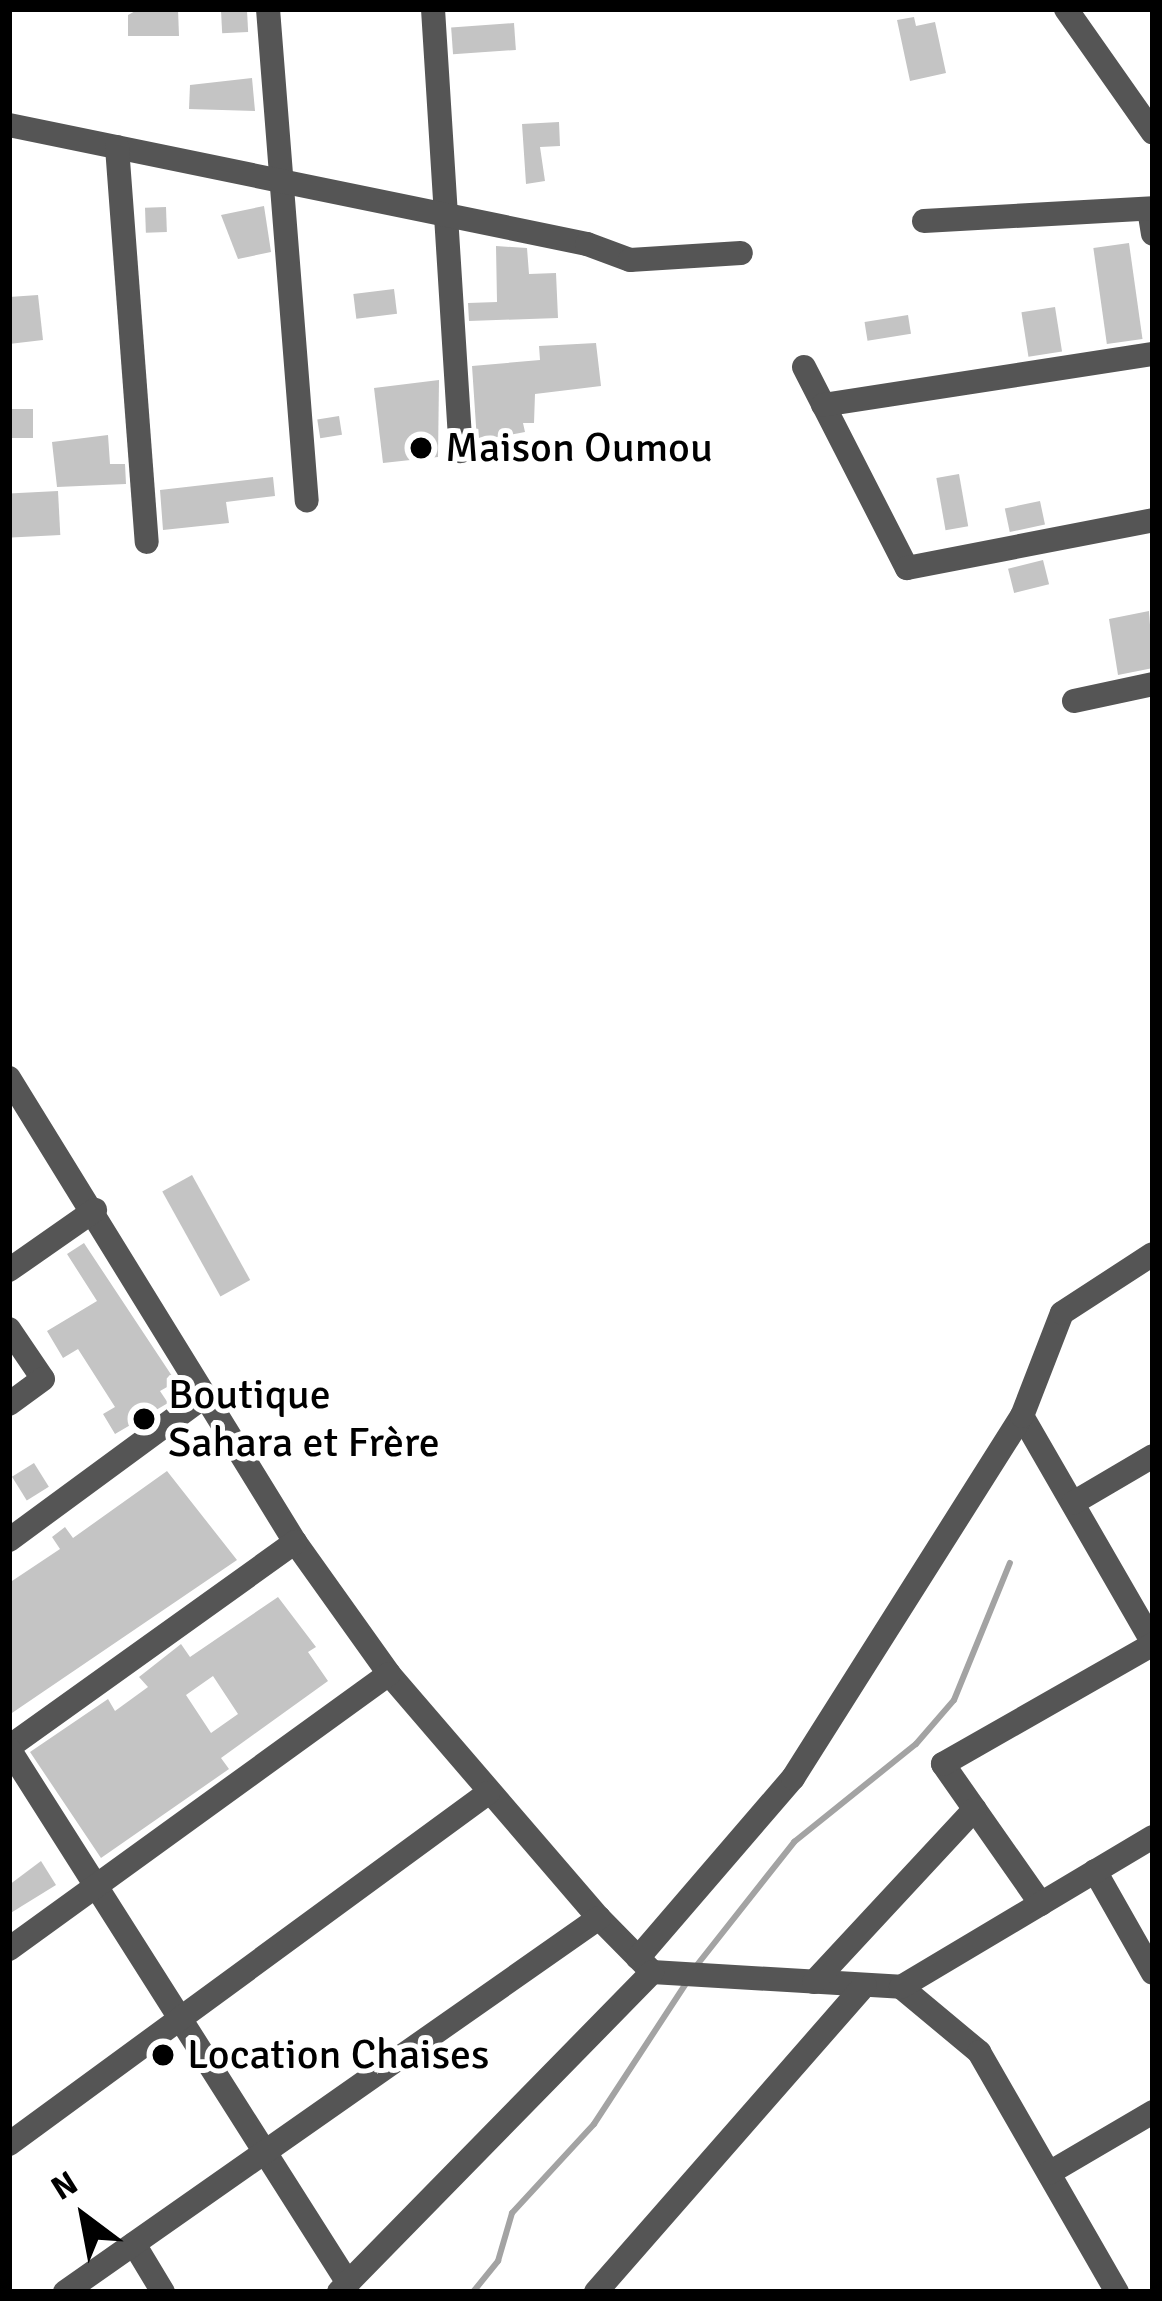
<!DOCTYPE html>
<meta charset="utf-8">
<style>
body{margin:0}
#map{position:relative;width:1162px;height:2301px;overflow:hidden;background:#fff;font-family:Signika,sans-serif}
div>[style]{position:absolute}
.stream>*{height:6px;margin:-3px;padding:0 3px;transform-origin:3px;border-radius:3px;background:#a3a3a3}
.building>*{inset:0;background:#c4c4c4;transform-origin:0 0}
.minor>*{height:24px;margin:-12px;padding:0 12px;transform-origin:12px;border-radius:12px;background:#555}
.dots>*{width:33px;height:33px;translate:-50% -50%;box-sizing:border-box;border:6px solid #fff;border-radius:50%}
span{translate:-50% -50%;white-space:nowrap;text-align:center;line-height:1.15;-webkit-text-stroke:10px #fff;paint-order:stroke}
.poi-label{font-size:42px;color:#000}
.left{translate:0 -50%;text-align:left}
.frame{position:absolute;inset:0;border:12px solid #000;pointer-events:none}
.north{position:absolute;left:24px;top:2157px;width:120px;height:120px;-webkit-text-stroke:9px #fff;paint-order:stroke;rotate:328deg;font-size:33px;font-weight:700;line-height:48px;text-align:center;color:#000}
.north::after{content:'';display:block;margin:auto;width:42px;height:54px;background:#000;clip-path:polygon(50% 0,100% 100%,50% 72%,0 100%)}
</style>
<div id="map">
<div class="stream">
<div style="left:697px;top:1965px;width:157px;rotate:-51.7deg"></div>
<div style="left:794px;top:1842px;width:156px;rotate:-38.8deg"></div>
<div style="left:916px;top:1744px;width:58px;rotate:-49.2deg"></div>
<div style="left:954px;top:1700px;width:148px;rotate:-67.8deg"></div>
<div style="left:473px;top:2292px;width:40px;rotate:-51deg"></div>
<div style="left:498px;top:2261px;width:50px;rotate:-73.7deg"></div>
<div style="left:512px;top:2213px;width:121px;rotate:-47.3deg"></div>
<div style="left:594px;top:2124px;width:170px;rotate:-56.8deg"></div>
</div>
<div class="building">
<div style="clip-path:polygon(139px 9px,178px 9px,179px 36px,128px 36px,128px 15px)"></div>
<div style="left:247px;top:10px;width:22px;height:26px;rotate:87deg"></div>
<div style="clip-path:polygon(914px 17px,916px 26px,935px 22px,946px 73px,910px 81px,897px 20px)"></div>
<div style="left:514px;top:23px;width:27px;height:63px;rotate:86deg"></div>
<div style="clip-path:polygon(252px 78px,255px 111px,189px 109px,190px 85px)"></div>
<div style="clip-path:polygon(559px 122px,560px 146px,540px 147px,545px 181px,526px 184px,522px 124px)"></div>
<div style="clip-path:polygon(264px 206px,271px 252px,238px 259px,221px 215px)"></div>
<div style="left:166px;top:207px;width:25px;height:21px;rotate:88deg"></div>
<div style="left:1129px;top:243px;width:97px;height:36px;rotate:82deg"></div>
<div style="clip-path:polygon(496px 246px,527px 248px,529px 274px,556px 273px,558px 318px,469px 321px,468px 303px,497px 302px)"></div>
<div style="left:394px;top:289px;width:25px;height:41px;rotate:83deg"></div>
<div style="clip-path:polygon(38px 295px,43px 340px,9px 344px,9px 297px)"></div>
<div style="left:1055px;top:307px;width:45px;height:34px;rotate:81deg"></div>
<div style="left:908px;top:315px;width:19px;height:44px;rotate:81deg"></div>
<div style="clip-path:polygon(596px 343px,601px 386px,535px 394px,534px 423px,523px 423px,525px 432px,477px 441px,472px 366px,540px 360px,539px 346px)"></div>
<div style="clip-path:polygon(439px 380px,438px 457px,383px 463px,374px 388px)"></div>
<div style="left:9px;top:409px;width:24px;height:29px"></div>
<div style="left:339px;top:416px;width:19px;height:22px;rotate:81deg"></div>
<div style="clip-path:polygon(108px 435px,110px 464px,125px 464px,126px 484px,57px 487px,52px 442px)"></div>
<div style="left:959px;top:474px;width:53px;height:23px;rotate:80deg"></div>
<div style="clip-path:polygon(273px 477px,275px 496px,226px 502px,229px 523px,163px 530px,160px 490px)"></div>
<div style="left:58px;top:491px;width:44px;height:49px;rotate:87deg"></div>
<div style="left:1040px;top:501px;width:24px;height:36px;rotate:78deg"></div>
<div style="left:1043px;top:560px;width:25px;height:36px;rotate:76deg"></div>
<div style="clip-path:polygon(1149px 611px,1153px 668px,1118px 675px,1109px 619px)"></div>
<div style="left:192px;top:1175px;width:120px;height:34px;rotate:61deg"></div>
<div style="clip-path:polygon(84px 1243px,176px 1382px,160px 1391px,168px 1403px,115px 1434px,103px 1414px,115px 1407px,78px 1349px,63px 1358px,47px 1331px,97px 1301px,67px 1254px)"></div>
<div style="left:34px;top:1463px;width:28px;height:26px;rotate:58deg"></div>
<div style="clip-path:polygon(167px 1471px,237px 1560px,9px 1715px,9px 1583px,60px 1549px,52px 1537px,65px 1527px,73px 1538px)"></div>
<div style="clip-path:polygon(evenodd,278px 1597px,316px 1647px,308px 1652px,328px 1681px,221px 1758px,229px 1769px,101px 1858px,30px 1752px,108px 1699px,115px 1711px,148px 1687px,139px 1677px,181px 1644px,190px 1657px,278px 1597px,213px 1676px,238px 1714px,211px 1733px,186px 1695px,213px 1676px)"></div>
<div style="clip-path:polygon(41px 1861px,56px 1885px,9px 1914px,9px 1885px)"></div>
</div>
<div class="minor">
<div style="left:268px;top:9px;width:493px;rotate:85.5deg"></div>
<div style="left:433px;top:9px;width:443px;rotate:86.4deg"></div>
<div style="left:1066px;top:9px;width:151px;rotate:54.9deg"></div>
<div style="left:9px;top:125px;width:590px;rotate:11.63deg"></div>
<div style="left:587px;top:244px;width:46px;rotate:20.4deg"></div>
<div style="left:630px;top:260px;width:111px;rotate:-3.6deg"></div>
<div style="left:117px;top:147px;width:396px;rotate:85.7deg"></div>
<div style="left:1149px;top:209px;width:25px;rotate:81deg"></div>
<div style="left:924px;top:221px;width:229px;rotate:-3.2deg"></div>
<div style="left:804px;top:367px;width:226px;rotate:62.9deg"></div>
<div style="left:907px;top:568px;width:251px;rotate:-11deg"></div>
<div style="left:823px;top:405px;width:334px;rotate:-8.8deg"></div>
<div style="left:1074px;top:701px;width:81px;rotate:-12.1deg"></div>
<div style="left:9px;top:1078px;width:545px;rotate:58.35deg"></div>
<div style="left:295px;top:1542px;width:162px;rotate:54.5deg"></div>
<div style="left:389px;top:1674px;width:322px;rotate:49.3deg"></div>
<div style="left:599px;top:1918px;width:76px;rotate:45.5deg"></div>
<div style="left:652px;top:1972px;width:249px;rotate:3.4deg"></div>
<div style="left:901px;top:1987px;width:102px;rotate:39.8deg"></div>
<div style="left:979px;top:2052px;width:277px;rotate:60.1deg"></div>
<div style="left:9px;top:1270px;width:105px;rotate:-34.9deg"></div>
<div style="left:9px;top:1329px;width:60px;rotate:55.8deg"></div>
<div style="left:43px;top:1379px;width:42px;rotate:143.7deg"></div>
<div style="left:1022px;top:1416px;width:262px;rotate:60deg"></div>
<div style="left:1073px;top:1503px;width:93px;rotate:-30.4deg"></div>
<div style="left:9px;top:1540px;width:240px;rotate:-36.3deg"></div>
<div style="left:9px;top:1747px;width:352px;rotate:-35.6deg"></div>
<div style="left:9px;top:1749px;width:633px;rotate:57.59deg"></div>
<div style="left:1095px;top:1871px;width:117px;rotate:60.4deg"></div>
<div style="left:1041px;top:1904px;width:171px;rotate:-125deg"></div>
<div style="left:943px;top:1764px;width:242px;rotate:-29.7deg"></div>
<div style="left:9px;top:1949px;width:469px;rotate:-35.9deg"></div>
<div style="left:638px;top:1958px;width:238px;rotate:-49.3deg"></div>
<div style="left:793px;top:1778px;width:428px;rotate:-57.7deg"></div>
<div style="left:1022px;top:1416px;width:110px;rotate:-68.8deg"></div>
<div style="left:1062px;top:1313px;width:108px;rotate:-33deg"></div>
<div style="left:814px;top:1982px;width:236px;rotate:-47.1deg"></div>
<div style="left:901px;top:1987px;width:293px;rotate:-30.8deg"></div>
<div style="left:9px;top:2144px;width:594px;rotate:-36.23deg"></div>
<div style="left:1049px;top:2173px;width:121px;rotate:-30.4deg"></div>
<div style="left:134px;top:2244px;width:56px;rotate:58.9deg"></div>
<div style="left:65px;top:2292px;width:652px;rotate:-35.01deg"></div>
<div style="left:339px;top:2292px;width:448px;rotate:-45.6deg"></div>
<div style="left:596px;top:2292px;width:408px;rotate:-48.8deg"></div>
</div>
<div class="dots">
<div style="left:421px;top:448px;background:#000"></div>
<div style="left:144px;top:1419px;background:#000"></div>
<div style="left:163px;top:2055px;background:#000"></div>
</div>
<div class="poi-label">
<span class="left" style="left:445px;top:448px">Maison Oumou</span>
<span class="left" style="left:168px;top:1419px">Boutique<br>Sahara et Frère</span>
<span class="left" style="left:187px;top:2055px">Location Chaises</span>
</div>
<div class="frame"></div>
<div class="north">N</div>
</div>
